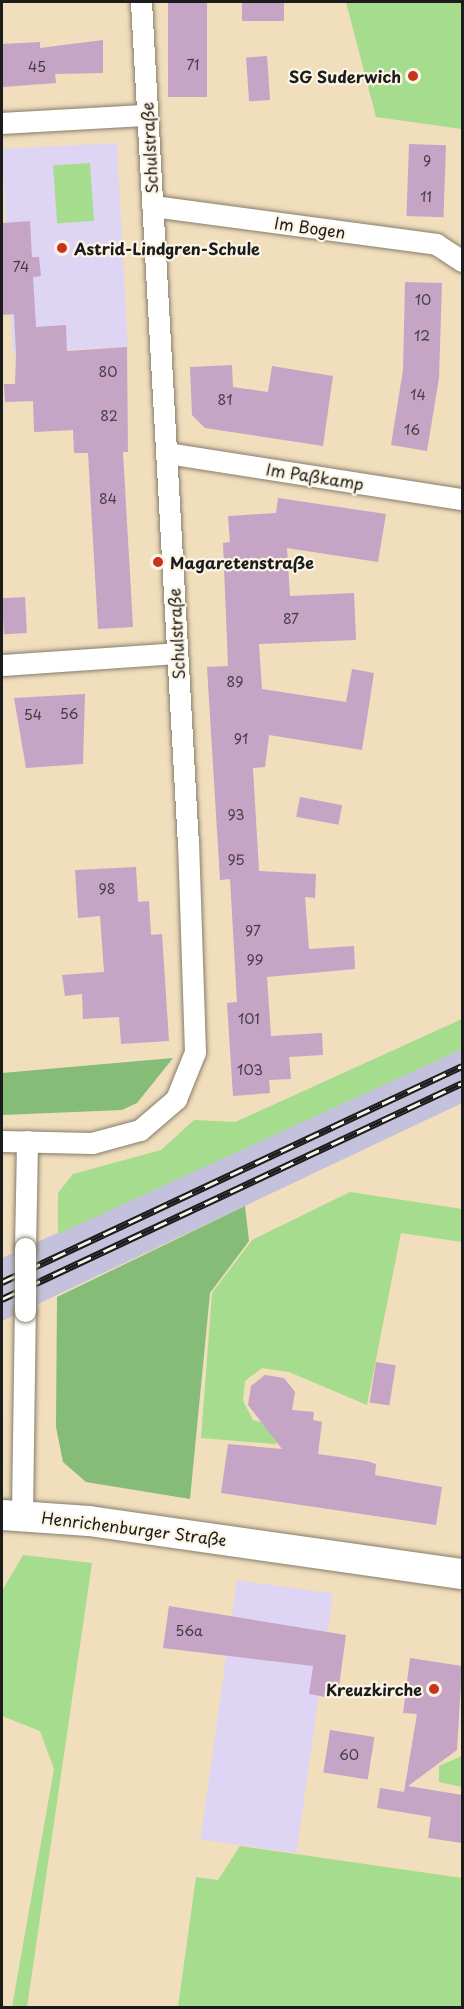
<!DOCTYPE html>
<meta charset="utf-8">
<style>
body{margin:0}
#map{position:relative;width:464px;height:2009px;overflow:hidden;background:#f0debc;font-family:"Playpen Sans",sans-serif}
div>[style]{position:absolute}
.built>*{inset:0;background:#ded5f5;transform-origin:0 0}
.industrial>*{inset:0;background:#c3c1db}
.green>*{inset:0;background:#a6dc8d;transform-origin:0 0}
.forest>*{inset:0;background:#84bc78}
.building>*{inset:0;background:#c6a4c6;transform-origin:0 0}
.roads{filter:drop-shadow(0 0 2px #867d6c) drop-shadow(0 0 2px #867d6c)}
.minor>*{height:21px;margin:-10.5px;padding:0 10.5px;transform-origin:10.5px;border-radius:10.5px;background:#fff}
.secondary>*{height:30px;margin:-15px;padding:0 15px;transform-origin:15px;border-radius:15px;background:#fff}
.rail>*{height:7px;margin-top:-3.5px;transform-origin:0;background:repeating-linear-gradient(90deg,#fcf5e5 0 14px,#1c1c1c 0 28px);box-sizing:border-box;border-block:2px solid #1c1c1c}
.bridges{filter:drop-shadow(0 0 2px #867d6c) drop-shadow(0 0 2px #867d6c)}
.minor-bridge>*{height:21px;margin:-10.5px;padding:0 10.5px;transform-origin:10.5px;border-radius:10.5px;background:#fff}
.dots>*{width:16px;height:16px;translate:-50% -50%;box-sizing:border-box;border:3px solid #fcf5e5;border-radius:50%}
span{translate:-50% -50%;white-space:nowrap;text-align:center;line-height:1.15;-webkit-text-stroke:4.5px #fcf5e5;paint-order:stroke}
.number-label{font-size:14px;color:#463e46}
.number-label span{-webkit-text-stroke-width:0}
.poi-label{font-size:16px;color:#1c1c1c;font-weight:700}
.right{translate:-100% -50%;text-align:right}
.left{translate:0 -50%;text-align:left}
.street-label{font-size:16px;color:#1c1c1c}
.frame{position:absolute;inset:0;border:3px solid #1c1c1c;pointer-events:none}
</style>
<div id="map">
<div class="built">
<div style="left:117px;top:143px;width:204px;height:115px;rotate:87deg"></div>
<div style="left:237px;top:1580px;width:97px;height:262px;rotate:8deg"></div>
</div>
<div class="industrial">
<div style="clip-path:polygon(462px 1049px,462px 1103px,2px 1321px,2px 1258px)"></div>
</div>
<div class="green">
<div style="clip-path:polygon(346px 2px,462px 2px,462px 129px,376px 117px)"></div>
<div style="left:90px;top:163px;width:58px;height:37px;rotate:86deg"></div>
<div style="clip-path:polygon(462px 1019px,462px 1049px,58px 1234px,58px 1193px,73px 1174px,161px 1150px,194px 1120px,235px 1122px)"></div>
<div style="clip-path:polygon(350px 1192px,462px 1209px,462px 1242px,401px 1233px,367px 1405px,289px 1372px,262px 1368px,245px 1381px,243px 1401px,253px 1420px,281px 1427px,276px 1444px,201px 1438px,212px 1293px,252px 1240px)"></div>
<div style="clip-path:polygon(23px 1555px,92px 1563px,27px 2007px,12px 2007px,54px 1769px,40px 1731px,2px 1716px,2px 1591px)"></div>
<div style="clip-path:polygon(462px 1756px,462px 1787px,439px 1782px,439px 1766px)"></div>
<div style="clip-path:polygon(240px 1846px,462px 1878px,462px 2007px,178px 2007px,196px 1877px,218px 1880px)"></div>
</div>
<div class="forest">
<div style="clip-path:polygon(173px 1058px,137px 1103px,122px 1110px,2px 1115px,2px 1073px)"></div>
<div style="clip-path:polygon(245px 1206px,249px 1241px,210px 1293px,190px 1499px,86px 1482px,63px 1462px,56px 1427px,57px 1297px)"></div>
</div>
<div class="building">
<div style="left:168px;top:2px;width:39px;height:95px"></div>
<div style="left:242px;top:2px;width:42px;height:19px"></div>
<div style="clip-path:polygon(103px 40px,103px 73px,55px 74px,56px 83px,2px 87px,2px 44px,40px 42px,40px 48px)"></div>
<div style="left:267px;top:56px;width:44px;height:21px;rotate:86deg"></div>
<div style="left:409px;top:144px;width:37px;height:72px;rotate:2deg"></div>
<div style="clip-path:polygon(30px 221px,32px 257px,39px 257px,41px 276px,33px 277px,36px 327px,66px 325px,67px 351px,127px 347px,128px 452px,123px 452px,133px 627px,98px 629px,88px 453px,74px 453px,73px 430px,34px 432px,33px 401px,5px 402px,4px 384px,15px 384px,16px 353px,14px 314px,2px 315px,2px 223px)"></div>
<div style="clip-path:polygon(405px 282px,442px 283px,439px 378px,427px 451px,391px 445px,403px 370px)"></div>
<div style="clip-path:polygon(232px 365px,233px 387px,268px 392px,272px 366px,333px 376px,323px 446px,205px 428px,192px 415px,190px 367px)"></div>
<div style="clip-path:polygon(278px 498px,386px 514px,378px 562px,287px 548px,290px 596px,354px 593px,356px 640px,259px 644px,262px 689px,346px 702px,352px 669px,374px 673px,362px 750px,269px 735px,265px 767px,253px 768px,259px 871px,316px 874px,315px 898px,305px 897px,309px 949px,354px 946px,355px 969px,267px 977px,271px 1036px,322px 1033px,323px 1055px,289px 1057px,291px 1079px,269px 1080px,270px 1093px,233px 1096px,227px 1003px,237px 1002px,230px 879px,220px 880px,207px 667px,228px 666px,223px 543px,230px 542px,228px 516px,276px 513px)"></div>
<div style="left:25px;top:597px;width:36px;height:23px;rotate:87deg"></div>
<div style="clip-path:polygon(85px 694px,83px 764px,26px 768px,14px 698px)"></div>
<div style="left:300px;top:797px;width:43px;height:20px;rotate:11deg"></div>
<div style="clip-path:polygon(136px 867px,138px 902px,149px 901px,151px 935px,162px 934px,169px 1041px,121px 1044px,119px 1017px,83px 1019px,82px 994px,65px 996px,62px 975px,104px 972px,100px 916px,78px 918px,75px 870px)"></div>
<div style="left:376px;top:1362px;width:20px;height:41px;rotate:9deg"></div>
<div style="clip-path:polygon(265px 1375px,284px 1378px,295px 1392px,292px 1410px,314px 1412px,313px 1420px,322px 1422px,318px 1454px,367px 1461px,376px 1464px,375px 1475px,442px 1487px,436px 1525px,221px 1493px,228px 1444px,282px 1449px,248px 1405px,251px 1386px)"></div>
<div style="clip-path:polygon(169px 1606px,346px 1635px,339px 1686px,333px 1685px,331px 1698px,309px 1694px,313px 1666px,163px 1648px)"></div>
<div style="clip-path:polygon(410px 1658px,462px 1666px,457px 1750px,408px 1786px,462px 1795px,462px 1843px,428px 1838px,431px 1817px,377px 1808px,380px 1788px,404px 1792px,417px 1714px,403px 1713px)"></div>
<div style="left:330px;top:1730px;width:45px;height:43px;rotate:9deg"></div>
</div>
<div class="roads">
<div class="minor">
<div style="left:2px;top:123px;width:145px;rotate:-3.2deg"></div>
<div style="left:153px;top:206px;width:286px;rotate:7.6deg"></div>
<div style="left:436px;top:244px;width:31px;rotate:33deg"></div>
<div style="left:167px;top:453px;width:299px;rotate:8.9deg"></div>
<div style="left:2px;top:665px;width:175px;rotate:-3.9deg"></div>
<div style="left:2px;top:1141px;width:90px;rotate:1.3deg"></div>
<div style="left:92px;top:1143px;width:50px;rotate:-15.2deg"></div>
<div style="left:140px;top:1130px;width:48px;rotate:-40.7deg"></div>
<div style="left:176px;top:1099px;width:51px;rotate:-68deg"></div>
<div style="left:195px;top:1052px;width:207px;rotate:-91.9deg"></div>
<div style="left:188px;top:845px;width:844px;rotate:-93.19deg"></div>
<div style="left:25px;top:1248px;width:107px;rotate:-88.9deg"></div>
<div style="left:22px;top:1515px;width:204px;rotate:-89.2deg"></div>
</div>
<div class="secondary">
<div style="left:2px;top:1515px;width:87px;rotate:3.9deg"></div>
<div style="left:89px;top:1521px;width:377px;rotate:8.1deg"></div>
</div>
</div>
<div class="rail">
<div style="left:2px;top:1282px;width:508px;rotate:-25.15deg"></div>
<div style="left:2px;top:1299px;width:508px;rotate:-25.15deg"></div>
</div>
<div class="bridges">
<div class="minor-bridge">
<div style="left:25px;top:1248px;width:63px;rotate:90deg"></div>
</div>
</div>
<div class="dots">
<div style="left:413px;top:76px;background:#c8321e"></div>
<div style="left:62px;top:248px;background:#c8321e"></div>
<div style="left:158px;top:562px;background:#c8321e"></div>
<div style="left:434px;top:1689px;background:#c8321e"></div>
</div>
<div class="number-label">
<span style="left:193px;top:65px">71</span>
<span style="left:37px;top:67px">45</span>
<span style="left:427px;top:161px">9</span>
<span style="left:426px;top:197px">11</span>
<span style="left:21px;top:267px">74</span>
<span style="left:423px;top:300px">10</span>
<span style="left:422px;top:336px">12</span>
<span style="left:108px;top:372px">80</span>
<span style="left:418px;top:395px">14</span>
<span style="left:225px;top:400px">81</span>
<span style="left:109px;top:416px">82</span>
<span style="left:412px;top:430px">16</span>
<span style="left:108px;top:499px">84</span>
<span style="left:291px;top:619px">87</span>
<span style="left:235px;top:682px">89</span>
<span style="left:69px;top:714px">56</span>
<span style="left:33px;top:715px">54</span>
<span style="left:241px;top:739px">91</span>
<span style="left:236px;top:815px">93</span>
<span style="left:236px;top:860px">95</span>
<span style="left:107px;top:889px">98</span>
<span style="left:253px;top:931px">97</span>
<span style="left:255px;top:960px">99</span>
<span style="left:249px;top:1019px">101</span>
<span style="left:250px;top:1070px">103</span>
<span style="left:189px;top:1631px">56a</span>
<span style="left:349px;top:1755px">60</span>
</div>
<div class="poi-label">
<span class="right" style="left:401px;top:76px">SG Suderwich</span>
<span class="left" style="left:74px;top:248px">Astrid-Lindgren-Schule</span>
<span class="left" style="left:170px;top:562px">Magaretenstraße</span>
<span class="right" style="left:422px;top:1689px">Kreuzkirche</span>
</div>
<div class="street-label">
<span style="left:149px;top:148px;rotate:-93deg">Schulstraße</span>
<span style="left:310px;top:227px;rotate:8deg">Im Bogen</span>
<span style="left:315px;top:476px;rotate:9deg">Im Paßkamp</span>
<span style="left:176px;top:634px;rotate:-93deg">Schulstraße</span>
<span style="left:134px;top:1528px;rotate:7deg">Henrichenburger Straße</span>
</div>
<div class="frame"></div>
</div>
